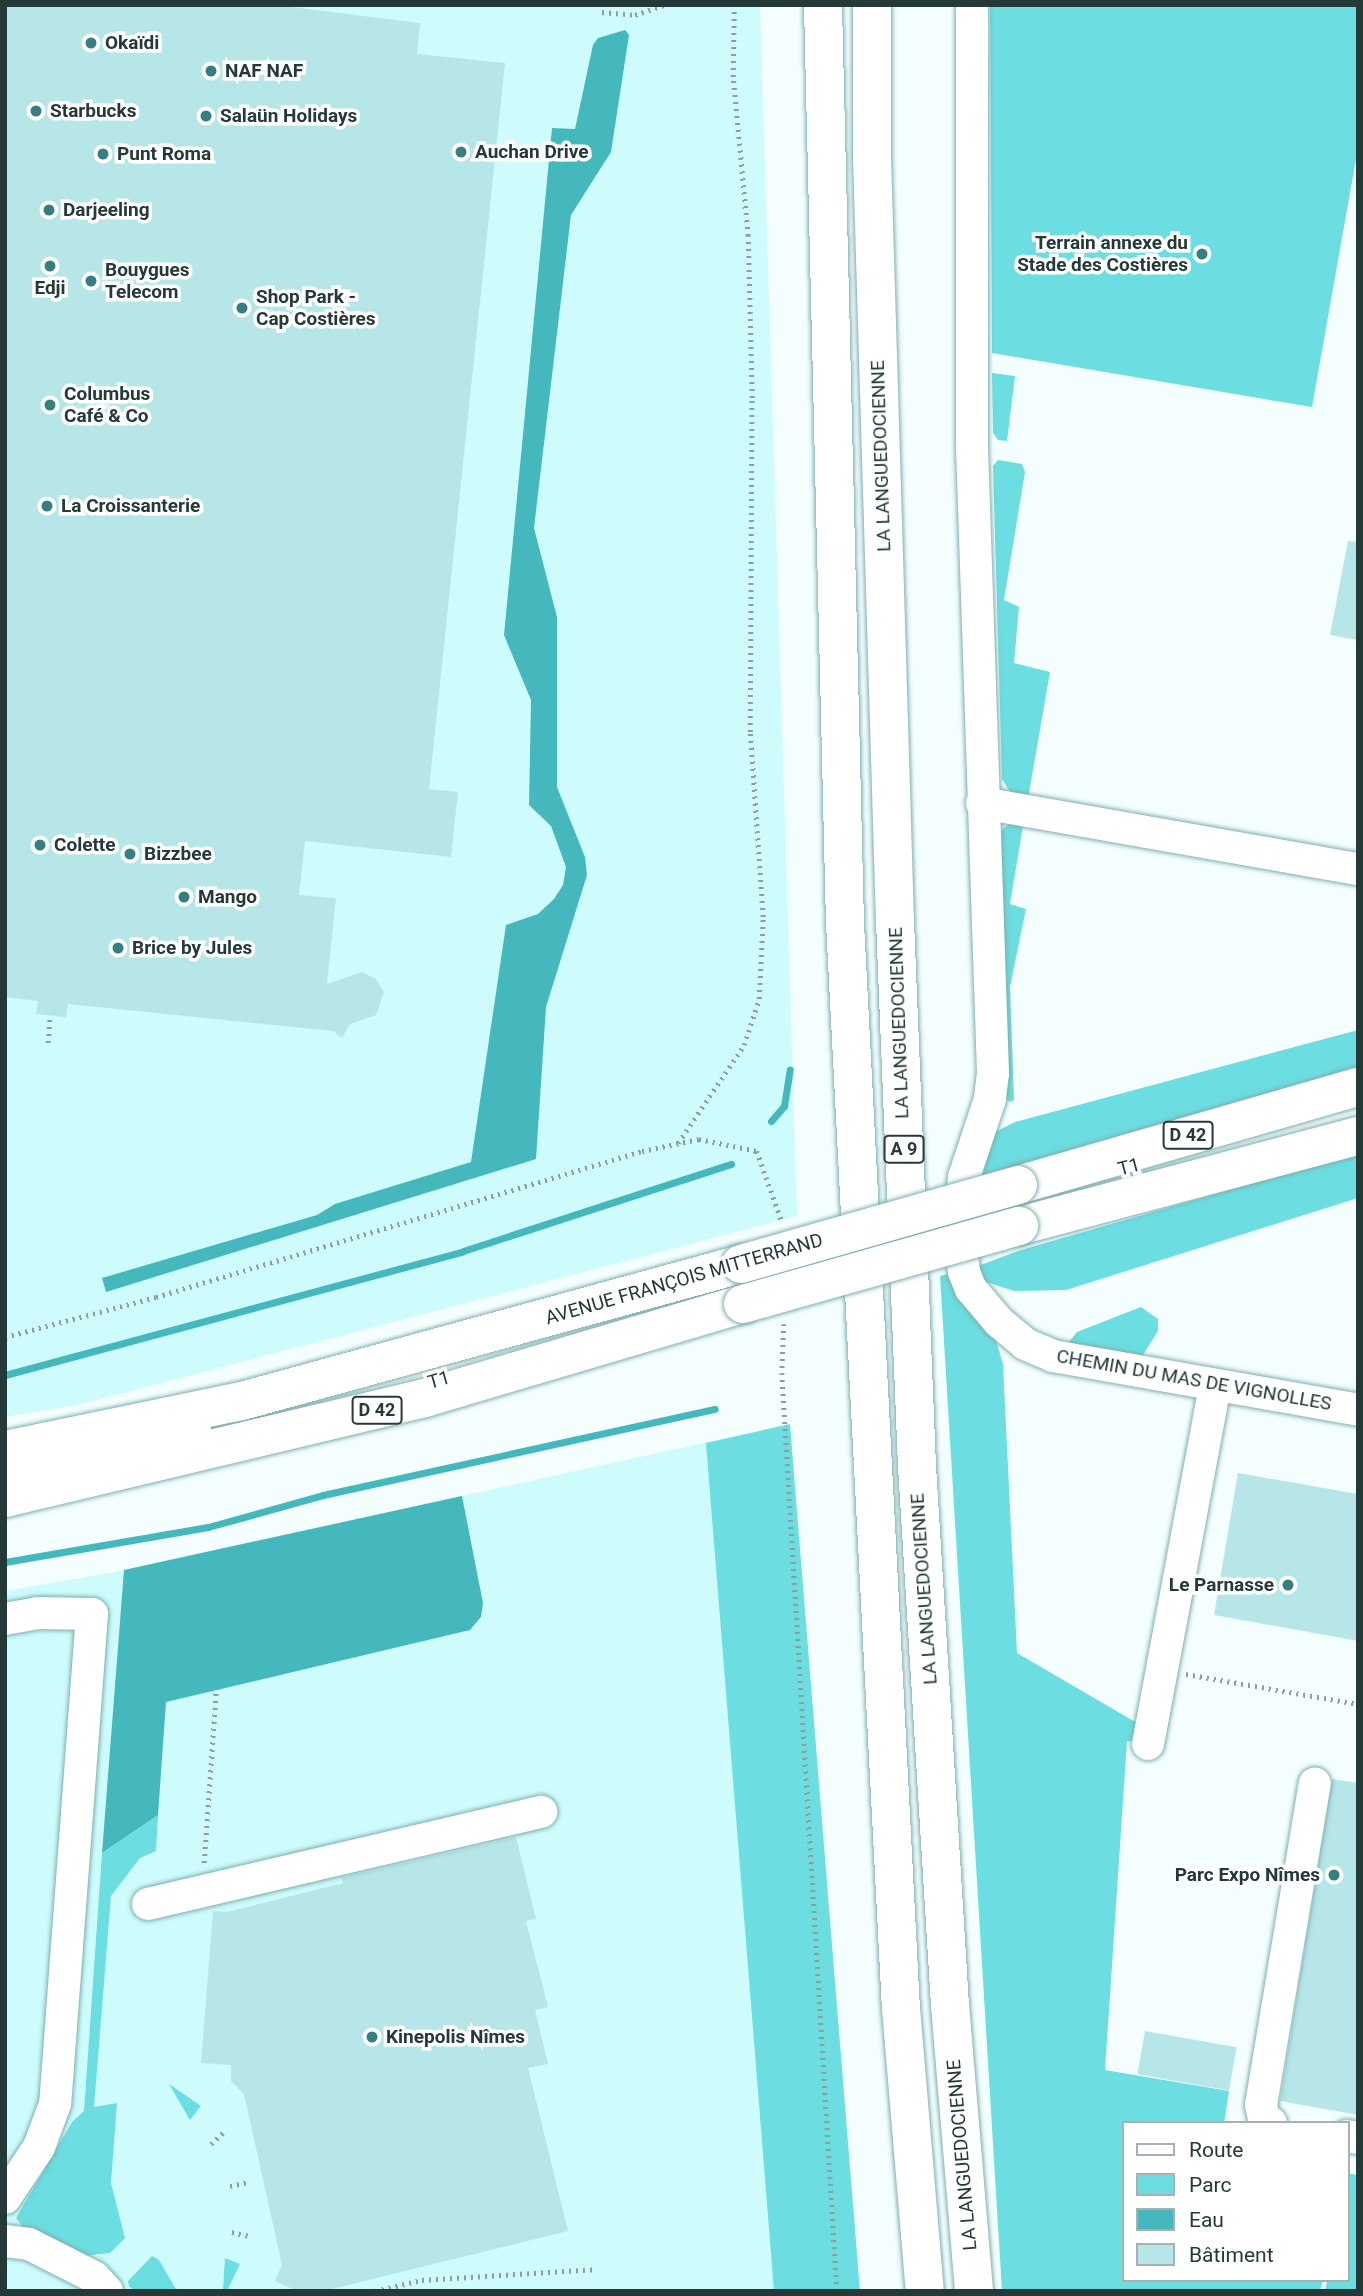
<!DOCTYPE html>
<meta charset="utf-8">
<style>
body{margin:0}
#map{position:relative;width:1363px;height:2296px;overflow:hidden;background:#f4fefe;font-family:Roboto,sans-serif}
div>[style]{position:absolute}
.built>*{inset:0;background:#cefcfd}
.green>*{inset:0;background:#6cdde0}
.water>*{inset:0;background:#44b8bc}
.stream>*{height:7px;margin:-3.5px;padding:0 3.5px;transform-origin:3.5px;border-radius:3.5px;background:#44b8bc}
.building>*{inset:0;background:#b6e6e7;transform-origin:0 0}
.path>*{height:4.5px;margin-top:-2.25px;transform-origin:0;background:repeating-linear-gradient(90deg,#8e9d9d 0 2px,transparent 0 7px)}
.roads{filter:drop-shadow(0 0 2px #7faeaf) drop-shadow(0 0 2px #7faeaf)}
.minor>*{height:32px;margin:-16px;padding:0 16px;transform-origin:16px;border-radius:16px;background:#fff}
.major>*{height:38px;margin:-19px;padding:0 19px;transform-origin:19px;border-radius:19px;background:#fff}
.highway>*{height:38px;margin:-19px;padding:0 19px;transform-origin:19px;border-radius:19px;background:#fff}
.bridges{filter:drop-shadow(0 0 2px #7faeaf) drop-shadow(0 0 2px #7faeaf)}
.major-bridge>*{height:38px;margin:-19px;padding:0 19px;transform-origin:19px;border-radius:19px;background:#fff}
.dots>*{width:19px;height:19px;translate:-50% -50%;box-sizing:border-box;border:4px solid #fff;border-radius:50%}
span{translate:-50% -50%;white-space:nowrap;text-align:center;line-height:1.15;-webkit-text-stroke:7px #fff;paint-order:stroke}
.shield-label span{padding:2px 5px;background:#fff;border:2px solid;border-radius:5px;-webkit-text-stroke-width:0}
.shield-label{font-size:18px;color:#253939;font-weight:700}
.poi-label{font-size:19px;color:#253939;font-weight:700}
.left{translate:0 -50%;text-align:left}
.right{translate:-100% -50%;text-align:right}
.street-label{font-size:19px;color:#253939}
.frame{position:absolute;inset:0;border:7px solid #253939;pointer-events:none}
.legend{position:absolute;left:1122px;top:2121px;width:228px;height:161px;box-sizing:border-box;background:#fff;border:2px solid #a8b0b0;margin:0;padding:9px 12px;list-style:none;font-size:21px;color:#253939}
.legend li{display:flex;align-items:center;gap:14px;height:35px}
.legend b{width:35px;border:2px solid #a8b0b0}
</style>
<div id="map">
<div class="built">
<div style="clip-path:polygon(5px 5px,760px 5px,797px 1216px,82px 1404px,5px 1417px)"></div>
<div style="clip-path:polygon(790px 1424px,856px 2291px,5px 2291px,5px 1591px,109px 1573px)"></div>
</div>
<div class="green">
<div style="clip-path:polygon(990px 5px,1358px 5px,1358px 148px,1312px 407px,992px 353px)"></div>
<div style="clip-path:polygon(992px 373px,1015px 376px,1007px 441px,998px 440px,993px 433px)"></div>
<div style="clip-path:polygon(998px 460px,1022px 464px,1025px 472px,1004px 600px,1019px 607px,1014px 663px,1050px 672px,1028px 799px,1012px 795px,1002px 779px,993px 466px)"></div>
<div style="clip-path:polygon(1017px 818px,1024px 820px,1010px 904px,1026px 909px,1010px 987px,1014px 1100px,1010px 1102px,1007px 1100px,1000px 831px)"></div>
<div style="clip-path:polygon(1358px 1030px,1358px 1076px,981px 1178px,991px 1134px,1015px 1122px)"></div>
<div style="clip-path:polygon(1358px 1153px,1358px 1198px,1066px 1290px,1014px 1291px,983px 1281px,978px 1266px,1021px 1250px)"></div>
<div style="clip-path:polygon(952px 1273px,995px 1337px,1003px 1364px,1017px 1653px,1137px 1723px,1135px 1742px,1127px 1741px,1105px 2070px,1229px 2091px,1224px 2123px,1123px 2123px,1123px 2280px,1323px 2280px,1320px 2291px,1002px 2291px,940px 1276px)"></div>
<div style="clip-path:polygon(1141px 1307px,1158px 1319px,1158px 1331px,1140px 1360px,1071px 1346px,1069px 1342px,1077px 1332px)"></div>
<div style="clip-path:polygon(790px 1424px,790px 1425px,860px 2291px,774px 2291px,706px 1443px)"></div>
<div style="clip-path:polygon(158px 1815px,156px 1851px,140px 1858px,111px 1896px,94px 2107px,117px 2103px,111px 2183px,125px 2238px,110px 2253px,82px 2256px,23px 2227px,16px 2218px,72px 2122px,84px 2111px,102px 1853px)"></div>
<div style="clip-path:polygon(169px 2084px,201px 2106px,190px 2120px)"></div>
<div style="clip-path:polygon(1347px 2173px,1358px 2175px,1358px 2291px,1325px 2291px,1327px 2280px,1347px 2280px)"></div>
<div style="clip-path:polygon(152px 2256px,159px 2260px,177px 2291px,134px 2291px,129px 2286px,128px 2281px)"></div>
<div style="clip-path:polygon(225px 2258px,240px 2264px,227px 2291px,223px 2291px)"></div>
</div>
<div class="water">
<div style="clip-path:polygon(625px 30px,629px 35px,611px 152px,571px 215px,534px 528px,557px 617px,557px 787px,585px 857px,587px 875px,546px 1007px,536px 1159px,106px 1292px,102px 1278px,317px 1215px,335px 1204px,471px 1162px,506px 925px,538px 914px,554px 899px,563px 885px,566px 867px,551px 826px,529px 805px,531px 700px,504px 635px,552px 128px,575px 129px,593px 45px,598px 38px)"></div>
<div style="clip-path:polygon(462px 1496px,483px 1603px,481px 1617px,470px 1630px,166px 1702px,158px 1815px,102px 1853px,124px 1570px)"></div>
</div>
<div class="stream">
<div style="left:771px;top:1121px;width:20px;rotate:-49deg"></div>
<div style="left:784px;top:1106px;width:37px;rotate:-81deg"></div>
<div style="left:5px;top:1375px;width:474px;rotate:-15.1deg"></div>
<div style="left:463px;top:1251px;width:282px;rotate:-18deg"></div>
<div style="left:5px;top:1562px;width:206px;rotate:-9.8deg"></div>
<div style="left:208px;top:1527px;width:119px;rotate:-15.5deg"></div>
<div style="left:323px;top:1495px;width:401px;rotate:-12.4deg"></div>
</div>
<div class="building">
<div style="clip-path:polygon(5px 5px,275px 5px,420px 23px,417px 54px,505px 63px,429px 789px,458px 792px,451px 857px,305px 841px,299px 895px,336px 898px,327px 984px,362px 972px,376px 979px,384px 992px,376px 1015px,350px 1024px,342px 1038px,333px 1031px,68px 1004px,66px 1017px,36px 1014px,38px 1001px,5px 997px)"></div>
<div style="clip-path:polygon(1348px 541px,1358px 542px,1358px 640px,1330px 635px)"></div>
<div style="clip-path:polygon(1238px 1473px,1358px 1494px,1358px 1641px,1214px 1615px)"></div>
<div style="clip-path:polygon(1332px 1779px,1358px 1783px,1358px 2115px,1280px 2101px)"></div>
<div style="clip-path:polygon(516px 1837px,536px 1919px,526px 1921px,548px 2007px,535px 2010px,548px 2064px,528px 2068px,568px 2231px,324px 2291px,297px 2291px,275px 2281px,282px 2265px,244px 2094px,231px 2081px,231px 2065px,201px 2063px,213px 1911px,227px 1912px,343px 1883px,341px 1878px)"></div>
<div style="left:1145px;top:2031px;width:93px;height:44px;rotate:10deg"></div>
</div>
<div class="path">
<div style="left:602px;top:12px;width:33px;rotate:5deg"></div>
<div style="left:635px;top:15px;width:31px;rotate:-19deg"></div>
<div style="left:48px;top:1043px;width:28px;rotate:-86deg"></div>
<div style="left:678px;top:1143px;width:118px;rotate:-56deg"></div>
<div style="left:744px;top:1045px;width:48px;rotate:-71.9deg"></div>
<div style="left:759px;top:999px;width:82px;rotate:-87.2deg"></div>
<div style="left:763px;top:917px;width:185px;rotate:-94deg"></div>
<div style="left:750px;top:732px;width:334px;rotate:-89.7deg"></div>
<div style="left:752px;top:398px;width:162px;rotate:-91.4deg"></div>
<div style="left:748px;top:236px;width:160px;rotate:-95.4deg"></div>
<div style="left:733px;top:77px;width:72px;rotate:-89.2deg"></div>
<div style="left:784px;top:1324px;width:49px;rotate:92.3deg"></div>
<div style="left:782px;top:1373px;width:920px;rotate:86.57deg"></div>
<div style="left:5px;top:1337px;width:156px;rotate:-14.8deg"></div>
<div style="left:156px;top:1297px;width:507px;rotate:-16.72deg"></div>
<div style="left:642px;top:1151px;width:58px;rotate:-11.9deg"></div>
<div style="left:699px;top:1139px;width:59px;rotate:11.7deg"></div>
<div style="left:757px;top:1151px;width:75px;rotate:70.6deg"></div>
<div style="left:1186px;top:1674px;width:175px;rotate:9.9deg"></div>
<div style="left:204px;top:1863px;width:173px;rotate:-86deg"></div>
<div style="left:211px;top:2144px;width:18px;rotate:-43deg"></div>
<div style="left:230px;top:2186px;width:18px;rotate:-13deg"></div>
<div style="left:232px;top:2232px;width:18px;rotate:13deg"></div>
<div style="left:375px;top:2291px;width:48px;rotate:-13.2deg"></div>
<div style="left:422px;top:2280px;width:173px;rotate:-3.6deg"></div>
</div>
<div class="roads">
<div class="minor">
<div style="left:972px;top:5px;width:442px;rotate:90deg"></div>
<div style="left:972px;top:447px;width:626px;rotate:88.08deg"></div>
<div style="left:993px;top:1073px;width:26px;rotate:97deg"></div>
<div style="left:990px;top:1099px;width:82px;rotate:108.4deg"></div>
<div style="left:964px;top:1177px;width:47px;rotate:96.1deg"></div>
<div style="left:959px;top:1224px;width:48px;rotate:84.1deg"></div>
<div style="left:964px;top:1272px;width:18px;rotate:68deg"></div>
<div style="left:971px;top:1289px;width:43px;rotate:49.7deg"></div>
<div style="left:999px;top:1322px;width:34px;rotate:40deg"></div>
<div style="left:1025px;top:1344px;width:30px;rotate:23deg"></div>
<div style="left:1053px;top:1356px;width:310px;rotate:10deg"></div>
<div style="left:982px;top:803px;width:382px;rotate:10deg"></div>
<div style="left:5px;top:1469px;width:194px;rotate:-11.9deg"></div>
<div style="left:5px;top:1619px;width:34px;rotate:-10deg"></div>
<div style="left:38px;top:1613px;width:54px;rotate:1.1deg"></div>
<div style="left:92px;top:1614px;width:491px;rotate:94.3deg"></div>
<div style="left:55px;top:2104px;width:46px;rotate:110.4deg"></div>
<div style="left:39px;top:2147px;width:61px;rotate:123.7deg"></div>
<div style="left:1148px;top:1744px;width:365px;rotate:-79.4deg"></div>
<div style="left:148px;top:1904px;width:404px;rotate:-13.2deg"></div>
<div style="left:1271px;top:2123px;width:9px;rotate:-144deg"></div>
<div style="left:1264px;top:2118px;width:13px;rotate:-103deg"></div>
<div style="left:1261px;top:2105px;width:326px;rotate:-80.5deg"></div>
<div style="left:1347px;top:2136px;width:11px;rotate:10deg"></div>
<div style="left:5px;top:2241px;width:24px;rotate:7deg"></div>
<div style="left:29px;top:2244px;width:73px;rotate:26.9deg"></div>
<div style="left:94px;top:2277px;width:19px;rotate:47deg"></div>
</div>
<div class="major">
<div style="left:1018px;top:1185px;width:354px;rotate:-16.1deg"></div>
<div style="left:1019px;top:1226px;width:351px;rotate:-14.9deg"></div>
<div style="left:5px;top:1450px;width:242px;rotate:-11.7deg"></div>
<div style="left:242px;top:1401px;width:517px;rotate:-15.35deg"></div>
<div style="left:5px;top:1498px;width:432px;rotate:-13.4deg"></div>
<div style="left:425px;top:1398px;width:332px;rotate:-16.5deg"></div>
</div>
<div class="highway">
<div style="left:823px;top:5px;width:918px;rotate:88.63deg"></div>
<div style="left:845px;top:923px;width:1086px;rotate:87.05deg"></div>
<div style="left:901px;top:2008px;width:284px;rotate:85.2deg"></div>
<div style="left:872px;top:5px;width:152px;rotate:90deg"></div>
<div style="left:872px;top:157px;width:764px;rotate:88.28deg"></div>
<div style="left:895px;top:921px;width:545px;rotate:87.69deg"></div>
<div style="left:917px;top:1466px;width:540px;rotate:86.5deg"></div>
<div style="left:950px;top:2005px;width:287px;rotate:85.2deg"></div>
</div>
</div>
<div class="bridges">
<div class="major-bridge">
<div style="left:741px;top:1264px;width:288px;rotate:-15.9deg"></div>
<div style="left:743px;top:1304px;width:287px;rotate:-15.8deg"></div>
</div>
</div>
<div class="dots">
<div style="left:91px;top:43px;background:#367f81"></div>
<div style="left:211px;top:71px;background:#367f81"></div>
<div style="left:36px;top:111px;background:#367f81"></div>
<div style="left:206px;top:116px;background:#367f81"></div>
<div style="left:461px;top:152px;background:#367f81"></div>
<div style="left:103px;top:154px;background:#367f81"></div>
<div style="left:49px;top:210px;background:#367f81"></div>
<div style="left:1202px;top:254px;background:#367f81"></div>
<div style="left:50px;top:266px;background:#367f81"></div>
<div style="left:91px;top:281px;background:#367f81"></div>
<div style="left:242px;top:308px;background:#367f81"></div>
<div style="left:50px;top:405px;background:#367f81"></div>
<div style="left:47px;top:506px;background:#367f81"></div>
<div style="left:40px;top:845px;background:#367f81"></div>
<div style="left:130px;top:854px;background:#367f81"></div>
<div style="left:184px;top:897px;background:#367f81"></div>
<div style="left:118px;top:948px;background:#367f81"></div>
<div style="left:1288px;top:1585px;background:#367f81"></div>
<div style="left:1334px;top:1875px;background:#367f81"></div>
<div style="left:372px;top:2037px;background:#367f81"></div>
</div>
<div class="shield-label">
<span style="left:1188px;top:1135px">D 42</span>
<span style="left:904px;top:1149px">A 9</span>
<span style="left:377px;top:1410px">D 42</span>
</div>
<div class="poi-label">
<span class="left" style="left:105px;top:43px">Okaïdi</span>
<span class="left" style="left:225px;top:71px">NAF NAF</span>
<span class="left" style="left:50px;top:111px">Starbucks</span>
<span class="left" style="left:220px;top:116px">Salaün Holidays</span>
<span class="left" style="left:475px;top:152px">Auchan Drive</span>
<span class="left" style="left:117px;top:154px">Punt Roma</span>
<span class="left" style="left:63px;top:210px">Darjeeling</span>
<span class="right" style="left:1188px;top:254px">Terrain annexe du<br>Stade des Costières</span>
<span class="left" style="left:105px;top:281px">Bouygues<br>Telecom</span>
<span style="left:50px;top:288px">Edji</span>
<span class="left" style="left:256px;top:308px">Shop Park -<br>Cap Costières</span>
<span class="left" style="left:64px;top:405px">Columbus<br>Café &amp; Co</span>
<span class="left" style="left:61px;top:506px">La Croissanterie</span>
<span class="left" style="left:54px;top:845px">Colette</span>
<span class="left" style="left:144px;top:854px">Bizzbee</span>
<span class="left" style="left:198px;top:897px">Mango</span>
<span class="left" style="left:132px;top:948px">Brice by Jules</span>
<span class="right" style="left:1274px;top:1585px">Le Parnasse</span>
<span class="right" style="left:1320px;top:1875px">Parc Expo Nîmes</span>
<span class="left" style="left:386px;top:2037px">Kinepolis Nîmes</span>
</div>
<div class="street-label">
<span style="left:881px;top:456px;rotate:-92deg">LA LANGUEDOCIENNE</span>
<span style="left:899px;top:1023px;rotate:-92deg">LA LANGUEDOCIENNE</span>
<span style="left:1129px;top:1167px;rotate:-15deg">T1</span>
<span style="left:684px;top:1279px;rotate:-16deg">AVENUE FRANÇOIS MITTERRAND</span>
<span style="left:439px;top:1380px;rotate:-16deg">T1</span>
<span style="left:1194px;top:1380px;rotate:10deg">CHEMIN DU MAS DE VIGNOLLES</span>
<span style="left:924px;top:1589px;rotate:-94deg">LA LANGUEDOCIENNE</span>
<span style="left:962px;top:2155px;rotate:-95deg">LA LANGUEDOCIENNE</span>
</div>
<div class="frame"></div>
<ul class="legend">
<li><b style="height:9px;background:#fff"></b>Route</li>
<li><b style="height:19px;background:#6cdde0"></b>Parc</li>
<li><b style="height:19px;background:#44b8bc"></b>Eau</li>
<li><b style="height:19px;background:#b6e6e7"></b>Bâtiment</li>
</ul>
</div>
